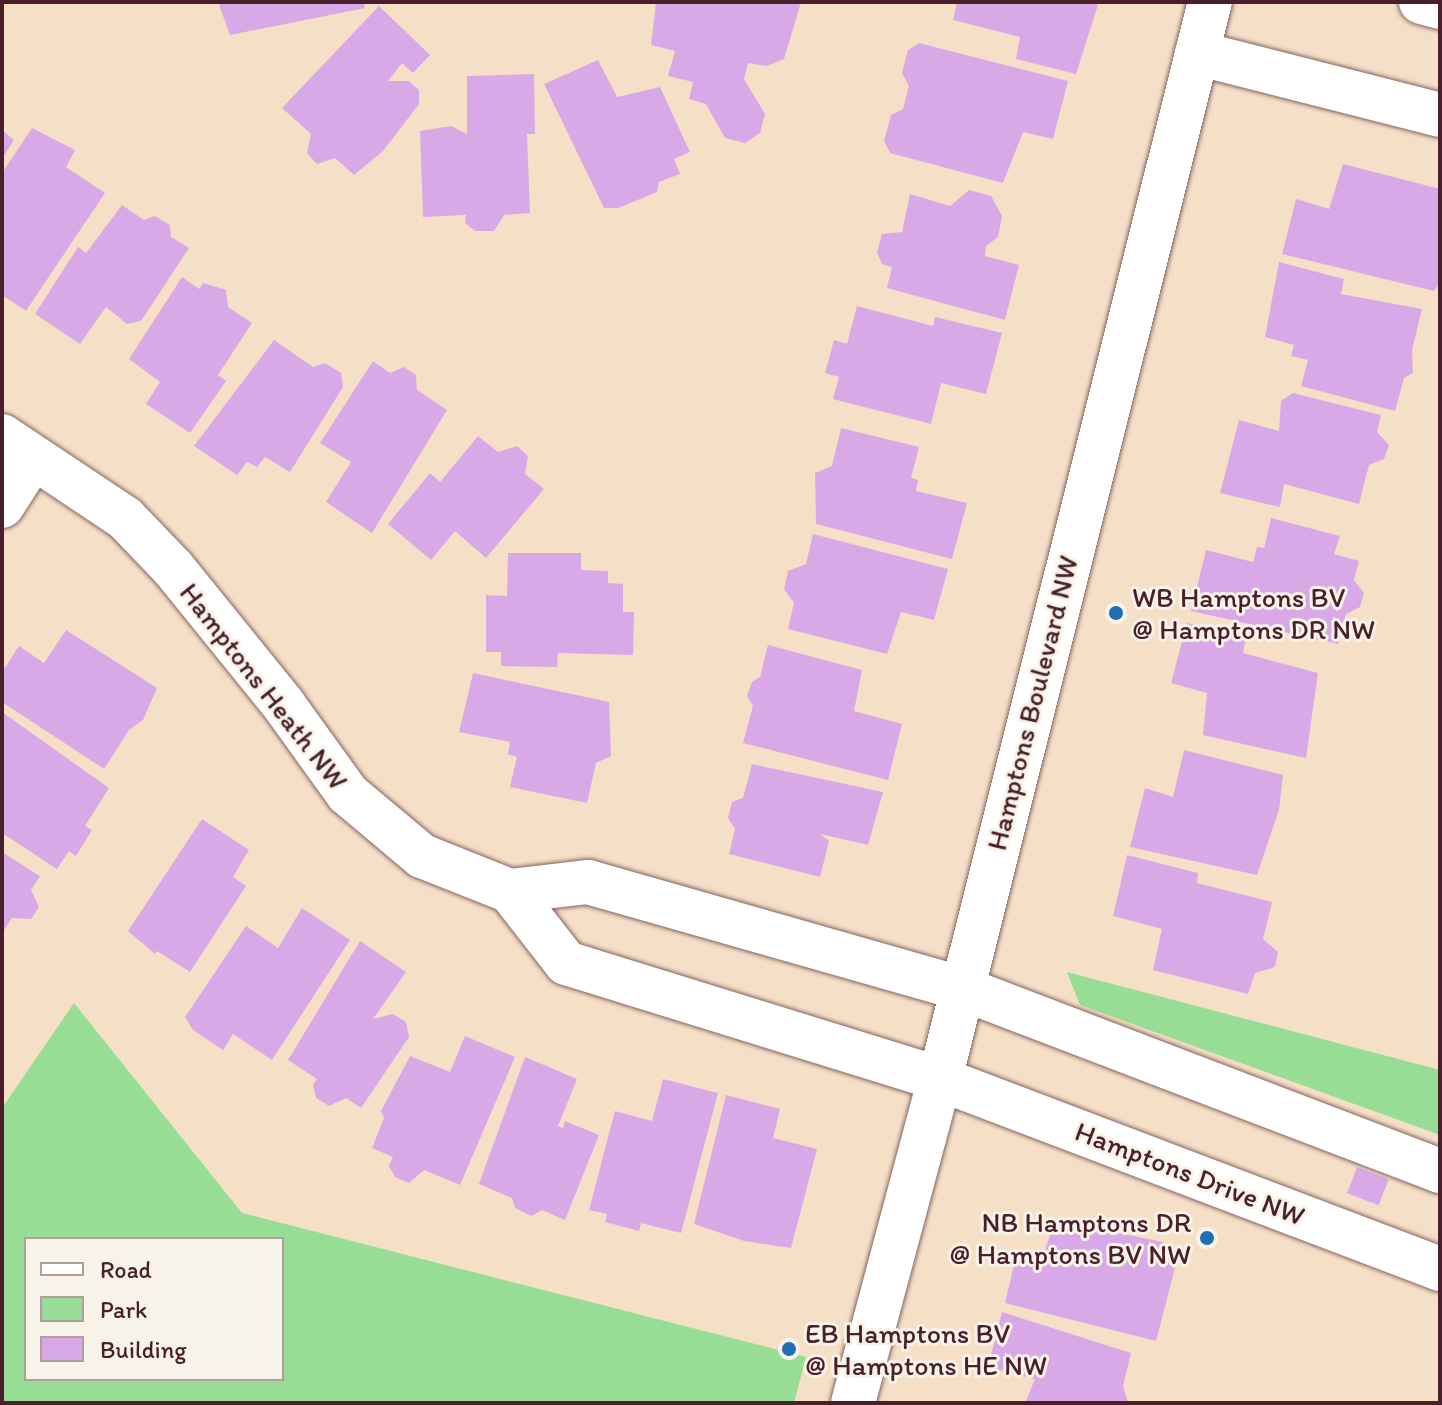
<!DOCTYPE html>
<style>
body{margin:0}
#map{position:relative;width:1442px;height:1405px;overflow:hidden;background:#f5e0c7;font-family:Itim,sans-serif}
div>[style]{position:absolute}
.green>*{inset:0;background:#97dd96}
.building>*{inset:0;background:#d9a9e7;transform-origin:0 0}
.roads{filter:drop-shadow(0 0 2px #866362) drop-shadow(0 0 2px #866362)}
.minor>*{height:44px;margin:-22px;padding:0 22px;transform-origin:22px;border-radius:22px;background:#fff}
.tertiary>*{height:44px;margin:-22px;padding:0 22px;transform-origin:22px;border-radius:22px;background:#fff}
.dots>*{width:22px;height:22px;translate:-50% -50%;box-sizing:border-box;border:4px solid #f7f3e8;border-radius:50%}
span{translate:-50% -50%;white-space:nowrap;text-align:center;line-height:1.15;-webkit-text-stroke:6px #f7f3e8;paint-order:stroke}
.poi-label{font-size:28px;color:#4a1f2b}
.left{translate:0 -50%;text-align:left}
.right{translate:-100% -50%;text-align:right}
.street-label{font-size:28px;color:#4a1f2b}
.frame{position:absolute;inset:0;border:4px solid #4a1f2b;pointer-events:none}
.legend{position:absolute;left:24px;top:1237px;width:260px;height:144px;box-sizing:border-box;background:#f7f3e8;border:2px solid #b29e9c;margin:0;padding:10px 14px;list-style:none;font-size:24px;color:#4a1f2b}
.legend li{display:flex;align-items:center;gap:16px;height:40px}
.legend b{width:40px;border:2px solid #b29e9c}
</style>
<div id="map">
<div class="green">
<div style="clip-path:polygon(1067px 972px,1440px 1070px,1440px 1135px,1080px 1005px)"></div>
<div style="clip-path:polygon(evenodd,74px 1003px,242px 1213px,806px 1357px,794px 1403px,2px 1403px,2px 1108px,74px 1003px,26px 1239px,282px 1239px,282px 1379px,26px 1379px,26px 1239px)"></div>
</div>
<div class="building">
<div style="clip-path:polygon(218px 2px,364px 2px,365px 8px,230px 35px)"></div>
<div style="clip-path:polygon(656px 2px,801px 2px,784px 59px,767px 66px,748px 63px,744px 79px,765px 114px,760px 133px,745px 143px,725px 138px,706px 104px,689px 99px,693px 82px,668px 76px,675px 51px,651px 45px)"></div>
<div style="clip-path:polygon(957px 2px,1087px 2px,1098px 5px,1076px 74px,1016px 59px,1020px 37px,953px 20px)"></div>
<div style="clip-path:polygon(379px 6px,430px 55px,413px 73px,402px 63px,388px 81px,409px 81px,419px 90px,419px 104px,383px 151px,354px 175px,335px 158px,317px 164px,307px 153px,311px 134px,282px 108px)"></div>
<div style="clip-path:polygon(919px 43px,1068px 81px,1053px 139px,1023px 132px,1003px 183px,890px 153px,884px 141px,891px 115px,903px 109px,909px 86px,902px 73px,908px 50px)"></div>
<div style="clip-path:polygon(598px 60px,617px 97px,660px 87px,690px 152px,674px 159px,680px 174px,659px 182px,657px 192px,618px 208px,604px 208px,544px 84px)"></div>
<div style="clip-path:polygon(534px 74px,535px 134px,527px 134px,530px 213px,504px 215px,494px 231px,475px 231px,465px 223px,466px 215px,423px 217px,420px 131px,451px 126px,467px 134px,467px 76px)"></div>
<div style="clip-path:polygon(32px 128px,75px 150px,66px 167px,105px 193px,26px 311px,2px 295px,2px 173px)"></div>
<div style="clip-path:polygon(2px 130px,14px 140px,2px 159px)"></div>
<div style="clip-path:polygon(1343px 164px,1440px 189px,1440px 283px,1434px 291px,1282px 254px,1296px 199px,1329px 209px)"></div>
<div style="clip-path:polygon(969px 190px,991px 196px,1002px 216px,998px 237px,986px 246px,985px 256px,1019px 265px,1005px 320px,887px 288px,892px 267px,882px 264px,877px 252px,882px 234px,902px 232px,910px 194px,950px 206px)"></div>
<div style="clip-path:polygon(122px 205px,144px 220px,155px 216px,170px 225px,171px 237px,189px 248px,141px 321px,127px 324px,106px 307px,80px 344px,35px 314px,78px 247px,86px 253px)"></div>
<div style="clip-path:polygon(1279px 262px,1344px 279px,1341px 294px,1422px 309px,1412px 350px,1413px 373px,1404px 378px,1395px 411px,1301px 386px,1308px 360px,1291px 356px,1294px 345px,1265px 337px)"></div>
<div style="clip-path:polygon(182px 277px,199px 289px,203px 283px,226px 290px,228px 307px,252px 323px,218px 375px,226px 381px,190px 433px,146px 404px,160px 382px,129px 359px)"></div>
<div style="clip-path:polygon(857px 306px,933px 326px,935px 317px,1002px 333px,986px 394px,941px 383px,931px 424px,833px 399px,839px 377px,825px 373px,834px 340px,847px 344px)"></div>
<div style="clip-path:polygon(274px 340px,313px 367px,325px 363px,341px 373px,343px 387px,290px 472px,265px 457px,257px 467px,247px 462px,237px 475px,194px 446px)"></div>
<div style="clip-path:polygon(373px 361px,390px 373px,404px 367px,416px 375px,417px 390px,447px 410px,372px 533px,326px 502px,351px 462px,320px 443px)"></div>
<div style="clip-path:polygon(1293px 393px,1381px 415px,1377px 432px,1389px 445px,1384px 459px,1369px 465px,1359px 504px,1284px 484px,1280px 507px,1220px 493px,1239px 420px,1279px 431px,1281px 401px)"></div>
<div style="clip-path:polygon(841px 428px,919px 447px,911px 478px,918px 480px,916px 491px,967px 503px,952px 559px,816px 524px,815px 473px,832px 466px)"></div>
<div style="clip-path:polygon(478px 436px,498px 452px,517px 446px,528px 456px,525px 474px,544px 489px,486px 558px,455px 531px,431px 560px,388px 524px,430px 473px,440px 482px)"></div>
<div style="clip-path:polygon(1271px 518px,1340px 536px,1334px 554px,1359px 561px,1354px 580px,1364px 593px,1360px 607px,1346px 614px,1338px 644px,1191px 611px,1206px 550px,1253px 562px,1257px 547px,1264px 548px)"></div>
<div style="clip-path:polygon(813px 534px,948px 569px,934px 620px,901px 612px,887px 654px,788px 629px,794px 603px,784px 589px,788px 571px,806px 564px)"></div>
<div style="clip-path:polygon(508px 553px,581px 553px,581px 570px,608px 571px,608px 583px,623px 584px,623px 612px,634px 612px,633px 655px,558px 653px,557px 667px,501px 666px,501px 652px,486px 652px,486px 595px,507px 596px)"></div>
<div style="clip-path:polygon(1187px 623px,1246px 638px,1243px 653px,1318px 673px,1306px 758px,1203px 735px,1207px 693px,1171px 683px)"></div>
<div style="clip-path:polygon(66px 630px,157px 688px,143px 720px,129px 730px,104px 769px,2px 702px,2px 672px,19px 646px,44px 663px)"></div>
<div style="clip-path:polygon(768px 645px,862px 670px,854px 711px,902px 724px,888px 780px,743px 743px,753px 706px,747px 696px,752px 682px,760px 677px)"></div>
<div style="clip-path:polygon(473px 673px,609px 702px,611px 756px,596px 763px,587px 803px,510px 787px,517px 757px,508px 754px,510px 742px,459px 732px)"></div>
<div style="clip-path:polygon(2px 712px,109px 788px,85px 826px,92px 830px,76px 856px,69px 851px,57px 869px,2px 833px)"></div>
<div style="clip-path:polygon(1184px 750px,1283px 775px,1279px 810px,1257px 875px,1130px 847px,1145px 788px,1173px 797px)"></div>
<div style="clip-path:polygon(752px 764px,883px 792px,868px 845px,820px 834px,829px 841px,820px 877px,729px 854px,735px 829px,728px 818px,732px 802px,743px 798px)"></div>
<div style="clip-path:polygon(202px 819px,249px 850px,233px 877px,246px 886px,190px 972px,157px 951px,155px 954px,128px 931px)"></div>
<div style="clip-path:polygon(2px 852px,40px 876px,31px 890px,39px 907px,31px 919px,12px 918px,2px 933px)"></div>
<div style="clip-path:polygon(1127px 855px,1198px 873px,1197px 883px,1272px 902px,1263px 939px,1278px 952px,1275px 967px,1255px 973px,1248px 994px,1153px 970px,1162px 929px,1113px 916px)"></div>
<div style="clip-path:polygon(302px 908px,350px 940px,272px 1060px,233px 1034px,223px 1050px,193px 1030px,185px 1017px,246px 926px,278px 948px)"></div>
<div style="clip-path:polygon(360px 941px,406px 972px,373px 1019px,393px 1014px,406px 1022px,409px 1037px,361px 1108px,346px 1098px,329px 1106px,316px 1098px,313px 1085px,317px 1079px,288px 1060px)"></div>
<div style="clip-path:polygon(465px 1036px,515px 1057px,460px 1185px,424px 1170px,409px 1183px,395px 1177px,389px 1166px,393px 1157px,372px 1148px,384px 1118px,381px 1111px,410px 1056px,450px 1072px)"></div>
<div style="clip-path:polygon(525px 1057px,577px 1079px,558px 1126px,563px 1128px,565px 1121px,599px 1135px,565px 1220px,542px 1210px,531px 1216px,515px 1208px,512px 1198px,479px 1184px)"></div>
<div style="clip-path:polygon(663px 1079px,718px 1093px,681px 1233px,641px 1223px,639px 1231px,605px 1222px,607px 1214px,589px 1210px,615px 1111px,652px 1121px)"></div>
<div style="clip-path:polygon(726px 1095px,780px 1109px,773px 1138px,817px 1149px,791px 1248px,744px 1241px,694px 1224px)"></div>
<div style="left:1357px;top:1167px;width:34px;height:28px;rotate:21deg"></div>
<div style="clip-path:polygon(1065px 1222px,1163px 1242px,1165px 1249px,1179px 1252px,1156px 1341px,1005px 1303px,1018px 1249px,1043px 1256px,1052px 1229px)"></div>
<div style="clip-path:polygon(1002px 1312px,1131px 1353px,1123px 1386px,1128px 1403px,1025px 1403px,1035px 1379px,988px 1367px)"></div>
</div>
<div class="roads">
<div class="minor">
<div style="left:1421px;top:2px;width:20px;rotate:15deg"></div>
<div style="left:1197px;top:53px;width:251px;rotate:14.3deg"></div>
<div style="left:2px;top:436px;width:148px;rotate:33.7deg"></div>
<div style="left:125px;top:518px;width:69px;rotate:46.2deg"></div>
<div style="left:173px;top:568px;width:175px;rotate:51deg"></div>
<div style="left:283px;top:704px;width:111px;rotate:54.2deg"></div>
<div style="left:348px;top:794px;width:97px;rotate:40deg"></div>
<div style="left:422px;top:856px;width:95px;rotate:21.7deg"></div>
<div style="left:510px;top:891px;width:79px;rotate:-6.6deg"></div>
<div style="left:588px;top:882px;width:388px;rotate:15.9deg"></div>
<div style="left:2px;top:506px;width:57px;rotate:-57.1deg"></div>
<div style="left:510px;top:891px;width:91px;rotate:52.1deg"></div>
<div style="left:566px;top:963px;width:392px;rotate:17.2deg"></div>
</div>
<div class="tertiary">
<div style="left:961px;top:988px;width:513px;rotate:20.91deg"></div>
<div style="left:940px;top:1079px;width:535px;rotate:20.81deg"></div>
<div style="left:853px;top:1403px;width:335px;rotate:-75deg"></div>
<div style="left:940px;top:1079px;width:1110px;rotate:-75.93deg"></div>
</div>
</div>
<div class="dots">
<div style="left:1116px;top:613px;background:#1f6fb2"></div>
<div style="left:1207px;top:1238px;background:#1f6fb2"></div>
<div style="left:789px;top:1349px;background:#1f6fb2"></div>
</div>
<div class="poi-label">
<span class="left" style="left:1132px;top:613px">WB Hamptons BV<br>@ Hamptons DR NW</span>
<span class="right" style="left:1191px;top:1238px">NB Hamptons DR<br>@ Hamptons BV NW</span>
<span class="left" style="left:805px;top:1349px">EB Hamptons BV<br>@ Hamptons HE NW</span>
</div>
<div class="street-label">
<span style="left:264px;top:686px;rotate:52deg">Hamptons Heath NW</span>
<span style="left:1032px;top:703px;rotate:-76deg">Hamptons Boulevard NW</span>
<span style="left:1190px;top:1173px;rotate:21deg">Hamptons Drive NW</span>
</div>
<div class="frame"></div>
<ul class="legend">
<li><b style="height:10px;background:#fff"></b>Road</li>
<li><b style="height:22px;background:#97dd96"></b>Park</li>
<li><b style="height:22px;background:#d9a9e7"></b>Building</li>
</ul>
</div>
